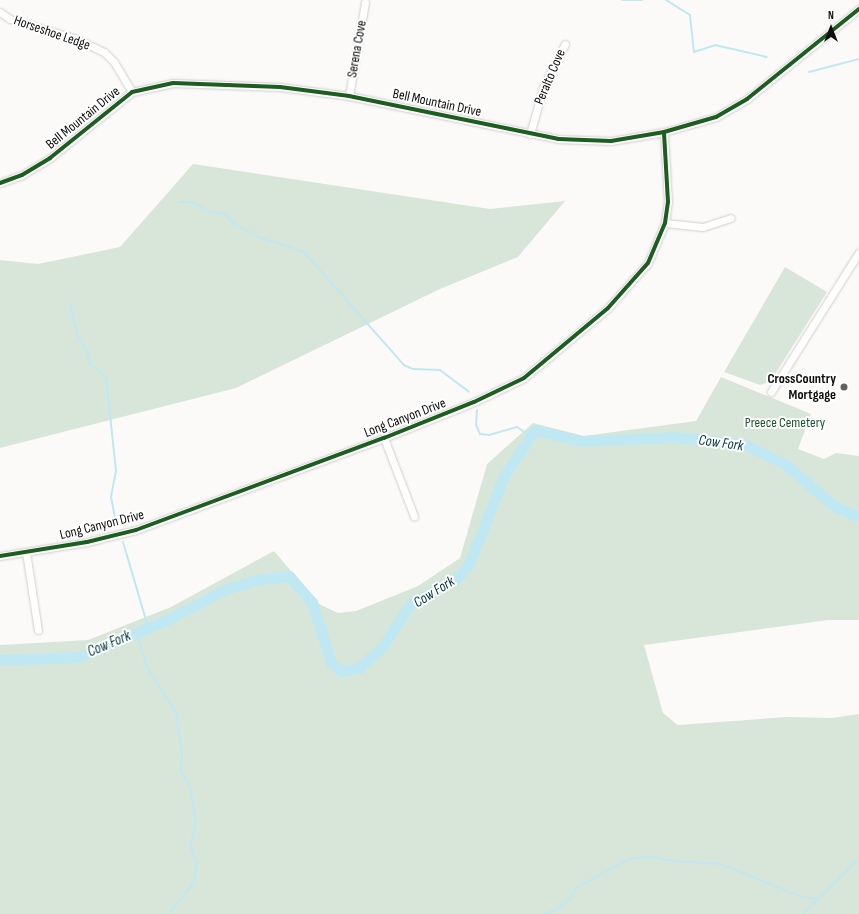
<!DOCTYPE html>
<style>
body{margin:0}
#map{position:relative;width:859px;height:914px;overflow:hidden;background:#fcfaf8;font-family:"Sofia Sans Condensed",sans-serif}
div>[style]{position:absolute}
.green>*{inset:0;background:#d8e6d9}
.stream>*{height:2px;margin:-1px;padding:0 1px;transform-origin:1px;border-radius:1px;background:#c0e8f2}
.river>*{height:11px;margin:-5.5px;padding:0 5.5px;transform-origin:5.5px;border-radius:5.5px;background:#c0e8f2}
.roads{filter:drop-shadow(0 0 1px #d0cfcd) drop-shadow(0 0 1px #d0cfcd)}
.minor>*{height:7px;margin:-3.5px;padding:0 3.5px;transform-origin:3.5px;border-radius:3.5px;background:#fffefe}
.cycleway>*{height:4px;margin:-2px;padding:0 2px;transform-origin:2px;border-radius:2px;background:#1b5e20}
.dots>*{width:11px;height:11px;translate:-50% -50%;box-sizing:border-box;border:2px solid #fff;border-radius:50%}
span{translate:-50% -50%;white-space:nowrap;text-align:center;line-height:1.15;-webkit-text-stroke:4px #fff;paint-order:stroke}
.street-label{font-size:14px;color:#0e0d0c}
.poi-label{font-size:14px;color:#0e0d0c;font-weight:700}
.right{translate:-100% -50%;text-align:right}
.park-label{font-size:14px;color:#1a582f}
.water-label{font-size:15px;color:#003640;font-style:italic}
.north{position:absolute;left:811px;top:8px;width:40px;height:40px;-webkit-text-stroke:3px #fff;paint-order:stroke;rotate:0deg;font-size:11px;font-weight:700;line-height:16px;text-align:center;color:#0e0d0c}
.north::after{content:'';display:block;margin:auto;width:14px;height:18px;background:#0e0d0c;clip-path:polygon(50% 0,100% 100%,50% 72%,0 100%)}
</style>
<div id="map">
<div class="green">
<div style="clip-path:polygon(193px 164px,490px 209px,565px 201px,518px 257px,440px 289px,236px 388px,0 448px,0 260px,38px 264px,120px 247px)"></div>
<div style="clip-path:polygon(785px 267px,827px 292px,775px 374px,766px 383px,760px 385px,724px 372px)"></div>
<div style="clip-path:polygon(721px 377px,811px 414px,798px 449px,824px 459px,836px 453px,859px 456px,859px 620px,828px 620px,644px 645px,663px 713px,678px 725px,787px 717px,832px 718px,859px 714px,859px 914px,0 914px,0 645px,88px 640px,171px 607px,274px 551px,319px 604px,338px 613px,356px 611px,418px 586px,460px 558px,487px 464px,533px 423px,584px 436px,696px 421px)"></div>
</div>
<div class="stream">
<div style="left:622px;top:0;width:20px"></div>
<div style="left:666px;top:0;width:28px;rotate:32deg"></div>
<div style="left:690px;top:15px;width:37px;rotate:84deg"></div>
<div style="left:694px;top:52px;width:22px;rotate:-18deg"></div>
<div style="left:715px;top:45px;width:53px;rotate:13deg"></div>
<div style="left:809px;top:72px;width:52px;rotate:-14.6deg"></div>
<div style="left:180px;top:202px;width:12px"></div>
<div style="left:192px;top:202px;width:21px;rotate:28deg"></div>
<div style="left:211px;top:212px;width:15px;rotate:8deg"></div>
<div style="left:226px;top:214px;width:13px;rotate:51deg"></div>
<div style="left:234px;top:224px;width:31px;rotate:27deg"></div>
<div style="left:262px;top:238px;width:44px;rotate:18.4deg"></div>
<div style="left:304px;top:252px;width:151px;rotate:48.5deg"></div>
<div style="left:404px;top:365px;width:10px;rotate:24deg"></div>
<div style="left:413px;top:369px;width:27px;rotate:2deg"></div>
<div style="left:440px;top:370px;width:36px;rotate:37deg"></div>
<div style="left:70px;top:303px;width:32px;rotate:77deg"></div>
<div style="left:77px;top:334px;width:21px;rotate:59deg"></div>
<div style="left:88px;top:352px;width:11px;rotate:85deg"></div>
<div style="left:89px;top:363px;width:22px;rotate:39deg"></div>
<div style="left:106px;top:377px;width:95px;rotate:83.9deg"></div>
<div style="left:116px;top:471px;width:26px;rotate:101deg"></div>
<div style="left:111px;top:497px;width:25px;rotate:79deg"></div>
<div style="left:477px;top:410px;width:15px;rotate:94deg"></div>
<div style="left:476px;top:425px;width:10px;rotate:66deg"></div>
<div style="left:480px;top:434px;width:9px;rotate:6deg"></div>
<div style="left:489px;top:435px;width:29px;rotate:-16deg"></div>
<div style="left:517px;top:427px;width:14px;rotate:34deg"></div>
<div style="left:123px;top:542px;width:89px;rotate:73.6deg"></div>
<div style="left:136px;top:633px;width:36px;rotate:72deg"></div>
<div style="left:147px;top:667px;width:54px;rotate:57.2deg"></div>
<div style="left:176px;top:712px;width:43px;rotate:82.1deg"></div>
<div style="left:182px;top:755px;width:16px;rotate:94deg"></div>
<div style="left:181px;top:771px;width:18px;rotate:61deg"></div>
<div style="left:190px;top:787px;width:38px;rotate:81deg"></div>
<div style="left:196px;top:825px;width:22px;rotate:106deg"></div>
<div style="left:190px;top:846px;width:17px;rotate:66deg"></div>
<div style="left:197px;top:862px;width:20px;rotate:99deg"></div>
<div style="left:194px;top:882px;width:41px;rotate:128deg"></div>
<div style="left:544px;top:914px;width:10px;rotate:-17deg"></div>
<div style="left:554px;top:911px;width:20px;rotate:-37deg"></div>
<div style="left:570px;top:899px;width:13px;rotate:-61deg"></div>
<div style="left:576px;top:888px;width:60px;rotate:-28.7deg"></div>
<div style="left:629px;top:859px;width:20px;rotate:-9deg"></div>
<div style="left:649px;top:856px;width:25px;rotate:12deg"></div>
<div style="left:673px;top:861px;width:48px;rotate:3.6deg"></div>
<div style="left:721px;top:864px;width:87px;rotate:22.2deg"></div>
<div style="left:802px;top:897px;width:17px;rotate:7deg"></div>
<div style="left:803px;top:914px;width:78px;rotate:-44.5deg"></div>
</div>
<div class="river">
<div style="left:0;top:660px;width:79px;rotate:-2.2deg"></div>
<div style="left:79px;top:657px;width:98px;rotate:-22.9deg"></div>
<div style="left:169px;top:619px;width:64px;rotate:-27.8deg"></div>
<div style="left:226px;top:589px;width:36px;rotate:-16deg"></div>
<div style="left:261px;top:579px;width:28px;rotate:-6deg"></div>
<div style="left:289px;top:576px;width:35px;rotate:49deg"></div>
<div style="left:312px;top:602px;width:64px;rotate:72.7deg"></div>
<div style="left:331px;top:663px;width:13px;rotate:39deg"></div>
<div style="left:341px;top:671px;width:18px;rotate:-9deg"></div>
<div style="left:359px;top:668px;width:33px;rotate:-43deg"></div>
<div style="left:383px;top:646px;width:51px;rotate:-56.9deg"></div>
<div style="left:411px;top:603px;width:51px;rotate:-28.1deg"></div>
<div style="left:456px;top:579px;width:20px;rotate:-49deg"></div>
<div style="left:469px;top:564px;width:95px;rotate:-68.3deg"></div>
<div style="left:504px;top:476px;width:55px;rotate:-56deg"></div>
<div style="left:535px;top:430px;width:47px;rotate:13.4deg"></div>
<div style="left:581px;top:441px;width:93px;rotate:-2.5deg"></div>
<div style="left:674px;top:437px;width:70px;rotate:5.7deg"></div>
<div style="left:744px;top:444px;width:46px;rotate:26deg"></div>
<div style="left:785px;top:464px;width:65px;rotate:40.6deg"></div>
<div style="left:834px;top:506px;width:27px;rotate:24deg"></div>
</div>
<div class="roads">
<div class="minor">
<div style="left:0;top:12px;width:12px;rotate:35deg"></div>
<div style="left:10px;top:19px;width:70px;rotate:16.6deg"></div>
<div style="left:77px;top:39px;width:30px;rotate:26deg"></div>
<div style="left:104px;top:52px;width:14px;rotate:45deg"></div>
<div style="left:114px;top:62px;width:35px;rotate:59deg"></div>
<div style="left:349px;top:96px;width:95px;rotate:-80.3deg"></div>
<div style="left:530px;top:134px;width:51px;rotate:-74.1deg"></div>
<div style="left:544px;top:85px;width:46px;rotate:-62.9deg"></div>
<div style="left:0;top:183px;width:23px;rotate:-20deg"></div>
<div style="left:22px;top:175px;width:33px;rotate:-31deg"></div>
<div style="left:50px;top:158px;width:105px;rotate:-38.8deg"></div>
<div style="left:132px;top:92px;width:42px;rotate:-12.4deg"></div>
<div style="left:173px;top:83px;width:107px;rotate:2.1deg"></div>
<div style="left:280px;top:87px;width:70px;rotate:7.4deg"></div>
<div style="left:349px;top:96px;width:213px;rotate:11.6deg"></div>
<div style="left:558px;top:139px;width:53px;rotate:2.2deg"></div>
<div style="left:611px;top:141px;width:54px;rotate:-9.6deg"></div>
<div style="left:664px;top:132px;width:54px;rotate:-16.1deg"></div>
<div style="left:716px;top:117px;width:36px;rotate:-30deg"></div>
<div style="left:747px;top:99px;width:144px;rotate:-38.8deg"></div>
<div style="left:665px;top:223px;width:38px;rotate:6deg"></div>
<div style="left:703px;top:227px;width:29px;rotate:-18deg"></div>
<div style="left:771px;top:392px;width:165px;rotate:-57.8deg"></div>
<div style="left:384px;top:438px;width:84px;rotate:69deg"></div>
<div style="left:26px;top:552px;width:79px;rotate:81.3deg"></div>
<div style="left:0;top:556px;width:88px;rotate:-9.1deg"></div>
<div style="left:87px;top:542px;width:50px;rotate:-13.8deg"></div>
<div style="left:136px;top:530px;width:265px;rotate:-20.4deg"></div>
<div style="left:384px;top:438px;width:97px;rotate:-21.8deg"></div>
<div style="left:474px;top:402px;width:55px;rotate:-25.6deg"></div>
<div style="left:524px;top:378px;width:109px;rotate:-39.8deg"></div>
<div style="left:608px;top:308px;width:60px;rotate:-48.4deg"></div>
<div style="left:648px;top:263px;width:43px;rotate:-67deg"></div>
<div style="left:665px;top:223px;width:21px;rotate:-82deg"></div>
<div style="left:668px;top:202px;width:70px;rotate:-93.3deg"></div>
</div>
</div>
<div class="cycleway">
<div style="left:0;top:183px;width:23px;rotate:-20deg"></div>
<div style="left:22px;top:175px;width:33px;rotate:-31deg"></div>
<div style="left:50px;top:158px;width:105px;rotate:-38.8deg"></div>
<div style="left:132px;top:92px;width:42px;rotate:-12.4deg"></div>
<div style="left:173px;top:83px;width:107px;rotate:2.1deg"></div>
<div style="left:280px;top:87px;width:70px;rotate:7.4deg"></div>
<div style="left:349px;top:96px;width:213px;rotate:11.6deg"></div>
<div style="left:558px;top:139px;width:53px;rotate:2.2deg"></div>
<div style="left:611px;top:141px;width:54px;rotate:-9.6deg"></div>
<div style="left:664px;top:132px;width:54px;rotate:-16.1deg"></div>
<div style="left:716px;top:117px;width:36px;rotate:-30deg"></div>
<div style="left:747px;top:99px;width:144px;rotate:-38.8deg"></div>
<div style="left:0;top:556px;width:88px;rotate:-9.1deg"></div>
<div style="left:87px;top:542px;width:50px;rotate:-13.8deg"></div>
<div style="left:136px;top:530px;width:265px;rotate:-20.4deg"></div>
<div style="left:384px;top:438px;width:97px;rotate:-21.8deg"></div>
<div style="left:474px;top:402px;width:55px;rotate:-25.6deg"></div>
<div style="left:524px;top:378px;width:109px;rotate:-39.8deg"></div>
<div style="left:608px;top:308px;width:60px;rotate:-48.4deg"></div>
<div style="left:648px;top:263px;width:43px;rotate:-67deg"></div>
<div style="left:665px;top:223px;width:21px;rotate:-82deg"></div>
<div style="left:668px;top:202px;width:70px;rotate:-93.3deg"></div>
</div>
<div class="dots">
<div style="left:844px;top:387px;background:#61605f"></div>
</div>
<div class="street-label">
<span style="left:52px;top:33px;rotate:19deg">Horseshoe Ledge</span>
<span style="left:357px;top:49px;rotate:-80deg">Serena Cove</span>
<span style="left:550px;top:77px;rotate:-67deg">Peralto Cove</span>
<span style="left:437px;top:103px;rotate:12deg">Bell Mountain Drive</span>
<span style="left:83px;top:118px;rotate:-39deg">Bell Mountain Drive</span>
<span style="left:405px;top:418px;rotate:-21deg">Long Canyon Drive</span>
<span style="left:102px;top:525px;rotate:-14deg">Long Canyon Drive</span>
</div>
<div class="poi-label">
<span class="right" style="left:836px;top:387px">CrossCountry<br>Mortgage</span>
</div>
<div class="park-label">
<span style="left:785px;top:423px">Preece Cemetery</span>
</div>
<div class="water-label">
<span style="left:721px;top:443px;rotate:8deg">Cow Fork</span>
<span style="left:434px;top:592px;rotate:-32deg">Cow Fork</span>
<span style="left:109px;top:644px;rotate:-23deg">Cow Fork</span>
</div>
<div class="north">N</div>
</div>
